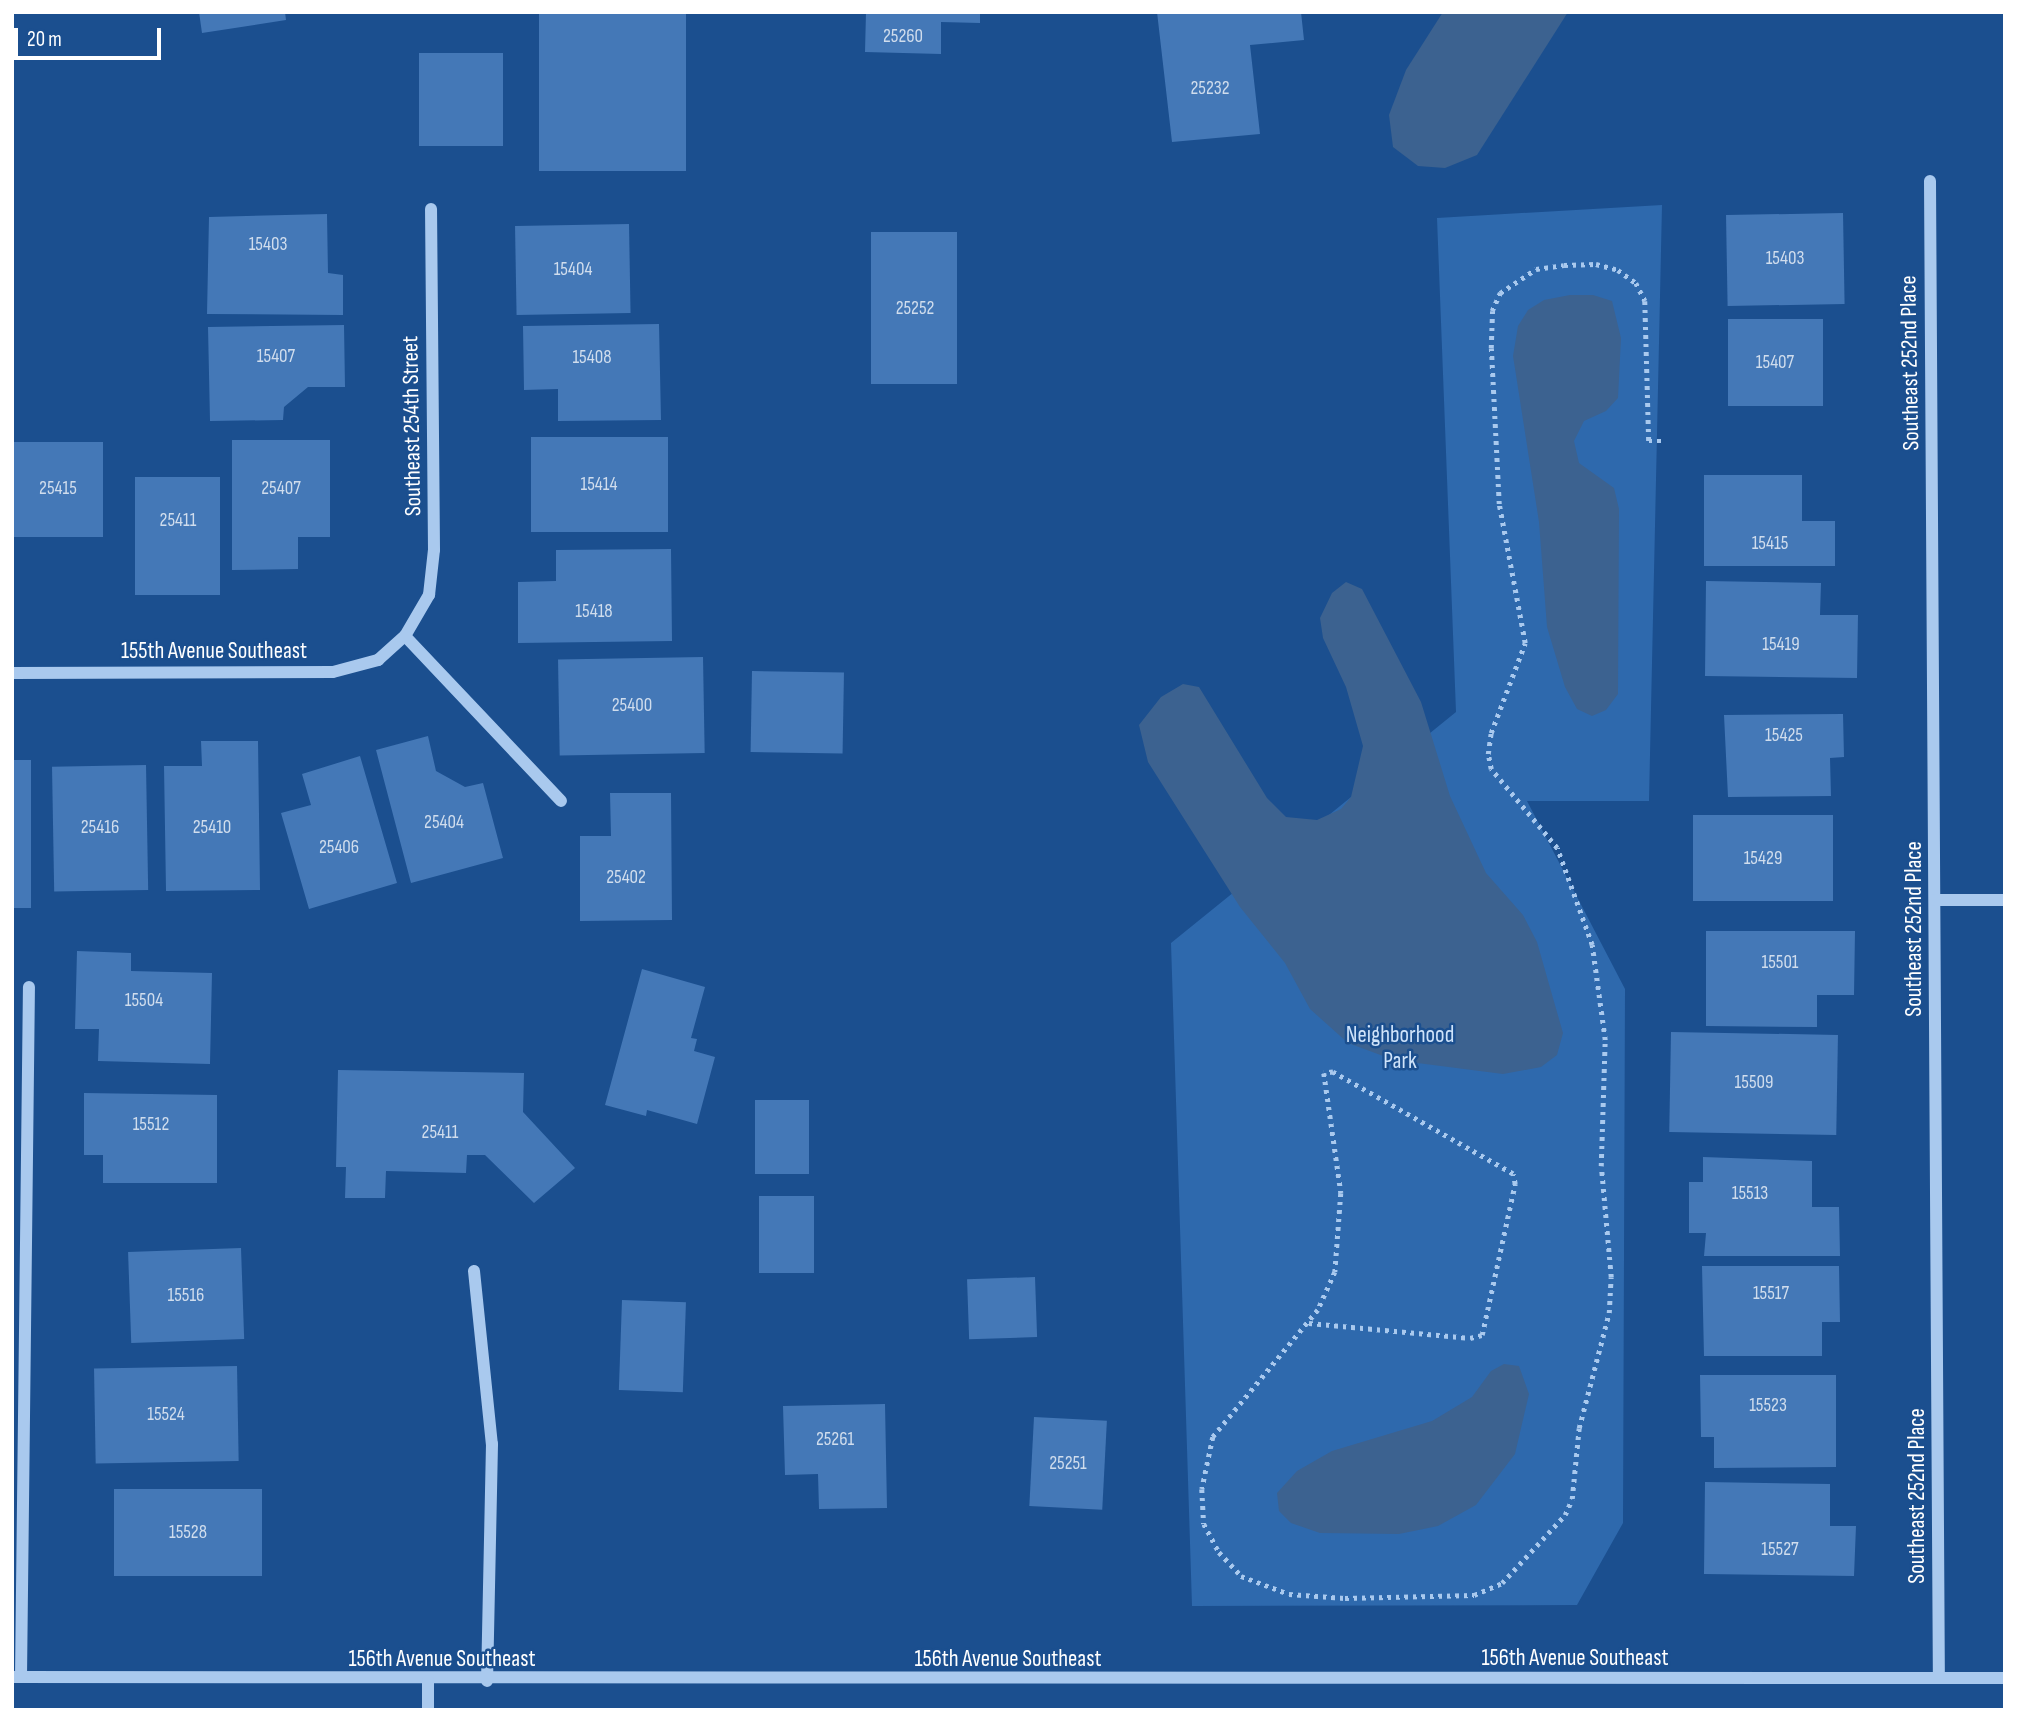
<!DOCTYPE html>
<style>
body{margin:0}
#map{position:relative;width:2017px;height:1722px;overflow:hidden;background:#1b4f8f;font-family:"Sofia Sans Condensed",sans-serif}
div>[style]{position:absolute}
.green>*{inset:0;background:#2e69ad}
.water>*{inset:0;background:#3c6290}
.building>*{inset:0;background:#4478b7;transform-origin:0 0}
.path>*{height:4.5px;margin-top:-2.25px;transform-origin:0;background:repeating-linear-gradient(90deg,#a9c9ee 0 3.5px,transparent 0 8.5px)}
.minor>*{height:12px;margin:-6px;padding:0 6px;transform-origin:6px;border-radius:6px;background:#a9c9ee}
span{translate:-50% -50%;white-space:nowrap;text-align:center;line-height:1.15;-webkit-text-stroke:5px #1b4f8f;paint-order:stroke}
.number-label{font-size:19px;color:#d0dded}
.number-label span{-webkit-text-stroke-width:0}
.street-label{font-size:23px;color:#fff}
.park-label{font-size:23px;color:#cfe3fa}
.frame{position:absolute;inset:0;border:14px solid #fff;pointer-events:none}
.scale{position:absolute;left:14px;top:28px;width:147px;height:32px;box-sizing:border-box;border:4px solid #fff;border-top:0;padding-left:9px;font-size:21px;line-height:24px;white-space:nowrap;color:#fff;-webkit-text-stroke:5px #1b4f8f;paint-order:stroke}
</style>
<div id="map">
<div class="green">
<div style="clip-path:polygon(1662px 205px,1649px 801px,1527px 801px,1625px 989px,1623px 1523px,1577px 1605px,1192px 1606px,1171px 943px,1456px 712px,1437px 218px)"></div>
</div>
<div class="water">
<div style="clip-path:polygon(1443px 12px,1568px 12px,1477px 155px,1445px 168px,1418px 166px,1393px 147px,1389px 115px,1406px 70px)"></div>
<div style="clip-path:polygon(1570px 295px,1593px 295px,1612px 301px,1621px 338px,1618px 398px,1606px 411px,1584px 421px,1574px 441px,1579px 463px,1614px 488px,1619px 509px,1618px 694px,1606px 710px,1592px 716px,1577px 709px,1565px 687px,1547px 627px,1539px 522px,1513px 356px,1518px 326px,1528px 310px,1544px 300px)"></div>
<div style="clip-path:polygon(1346px 582px,1362px 589px,1421px 702px,1450px 796px,1486px 873px,1523px 915px,1537px 942px,1563px 1033px,1557px 1055px,1541px 1067px,1503px 1074px,1394px 1060px,1348px 1043px,1310px 1009px,1285px 963px,1240px 907px,1148px 762px,1139px 725px,1161px 697px,1183px 684px,1199px 687px,1267px 798px,1286px 817px,1317px 820px,1341px 809px,1351px 797px,1363px 746px,1346px 687px,1323px 638px,1320px 618px,1332px 593px)"></div>
<div style="clip-path:polygon(1504px 1364px,1519px 1366px,1529px 1394px,1515px 1454px,1476px 1505px,1438px 1526px,1399px 1534px,1320px 1533px,1291px 1523px,1279px 1511px,1277px 1493px,1297px 1471px,1332px 1451px,1432px 1421px,1472px 1397px,1491px 1371px)"></div>
</div>
<div class="building">
<div style="clip-path:polygon(199px 12px,285px 12px,286px 20px,202px 33px)"></div>
<div style="left:539px;top:12px;width:147px;height:159px"></div>
<div style="clip-path:polygon(866px 12px,980px 12px,980px 23px,941px 22px,941px 54px,865px 52px)"></div>
<div style="clip-path:polygon(1157px 12px,1301px 12px,1304px 40px,1250px 45px,1260px 134px,1172px 142px)"></div>
<div style="left:419px;top:53px;width:84px;height:93px"></div>
<div style="left:1843px;top:213px;width:91px;height:117px;rotate:89deg"></div>
<div style="clip-path:polygon(327px 214px,328px 273px,343px 275px,343px 315px,207px 314px,209px 217px)"></div>
<div style="left:629px;top:224px;width:89px;height:114px;rotate:89deg"></div>
<div style="left:957px;top:232px;width:152px;height:86px;rotate:90deg"></div>
<div style="left:1728px;top:319px;width:95px;height:87px"></div>
<div style="clip-path:polygon(659px 324px,661px 420px,558px 421px,558px 389px,524px 390px,523px 326px)"></div>
<div style="clip-path:polygon(344px 325px,345px 387px,308px 387px,284px 407px,283px 420px,210px 421px,208px 327px)"></div>
<div style="left:531px;top:437px;width:137px;height:95px"></div>
<div style="clip-path:polygon(232px 440px,330px 440px,330px 537px,298px 537px,298px 569px,232px 570px)"></div>
<div style="left:12px;top:442px;width:91px;height:95px"></div>
<div style="clip-path:polygon(1704px 475px,1802px 475px,1802px 521px,1835px 521px,1835px 566px,1704px 566px)"></div>
<div style="left:220px;top:477px;width:118px;height:85px;rotate:90deg"></div>
<div style="clip-path:polygon(671px 549px,672px 641px,518px 643px,518px 582px,556px 581px,556px 550px)"></div>
<div style="clip-path:polygon(1706px 581px,1821px 583px,1820px 615px,1858px 615px,1857px 678px,1705px 676px)"></div>
<div style="left:703px;top:657px;width:96px;height:145px;rotate:89deg"></div>
<div style="left:752px;top:671px;width:92px;height:81px;rotate:1deg"></div>
<div style="clip-path:polygon(1843px 714px,1844px 757px,1830px 758px,1831px 796px,1728px 797px,1724px 715px)"></div>
<div style="clip-path:polygon(428px 736px,436px 771px,465px 787px,483px 783px,503px 858px,411px 883px,376px 750px)"></div>
<div style="clip-path:polygon(201px 741px,258px 741px,260px 890px,166px 891px,164px 766px,202px 766px)"></div>
<div style="clip-path:polygon(360px 756px,397px 883px,309px 909px,281px 813px,311px 805px,302px 774px)"></div>
<div style="left:12px;top:760px;width:19px;height:148px"></div>
<div style="left:146px;top:765px;width:125px;height:94px;rotate:89deg"></div>
<div style="clip-path:polygon(610px 793px,671px 793px,672px 920px,580px 921px,580px 836px,611px 836px)"></div>
<div style="left:1693px;top:815px;width:140px;height:86px"></div>
<div style="clip-path:polygon(1706px 931px,1855px 931px,1854px 995px,1817px 995px,1817px 1027px,1706px 1026px)"></div>
<div style="clip-path:polygon(77px 951px,131px 953px,131px 971px,212px 973px,210px 1064px,98px 1061px,99px 1029px,75px 1029px)"></div>
<div style="clip-path:polygon(642px 969px,705px 987px,691px 1038px,697px 1039px,694px 1051px,715px 1057px,697px 1124px,647px 1110px,646px 1116px,605px 1105px)"></div>
<div style="left:1671px;top:1032px;width:167px;height:100px;rotate:1deg"></div>
<div style="clip-path:polygon(338px 1070px,524px 1073px,523px 1112px,575px 1168px,534px 1203px,485px 1155px,467px 1155px,466px 1173px,386px 1171px,385px 1198px,345px 1198px,346px 1167px,336px 1167px)"></div>
<div style="clip-path:polygon(84px 1093px,217px 1095px,217px 1183px,103px 1183px,103px 1155px,84px 1155px)"></div>
<div style="left:755px;top:1100px;width:54px;height:74px"></div>
<div style="clip-path:polygon(1703px 1157px,1812px 1161px,1812px 1207px,1839px 1207px,1840px 1256px,1704px 1256px,1706px 1233px,1689px 1233px,1689px 1182px,1703px 1182px)"></div>
<div style="left:759px;top:1196px;width:55px;height:77px"></div>
<div style="left:241px;top:1248px;width:91px;height:113px;rotate:88deg"></div>
<div style="clip-path:polygon(1702px 1266px,1839px 1266px,1840px 1322px,1822px 1322px,1822px 1356px,1704px 1356px)"></div>
<div style="left:1035px;top:1277px;width:60px;height:68px;rotate:88deg"></div>
<div style="left:622px;top:1300px;width:64px;height:90px;rotate:2deg"></div>
<div style="left:237px;top:1366px;width:95px;height:143px;rotate:89deg"></div>
<div style="clip-path:polygon(1700px 1375px,1836px 1375px,1836px 1467px,1714px 1468px,1714px 1437px,1701px 1437px)"></div>
<div style="clip-path:polygon(885px 1404px,887px 1508px,819px 1509px,818px 1474px,785px 1475px,783px 1406px)"></div>
<div style="left:1034px;top:1417px;width:73px;height:89px;rotate:3deg"></div>
<div style="clip-path:polygon(1705px 1482px,1830px 1484px,1830px 1526px,1856px 1526px,1854px 1576px,1704px 1574px)"></div>
<div style="left:114px;top:1489px;width:148px;height:87px"></div>
</div>
<div class="path">
<div style="left:1309px;top:1323px;width:162px;rotate:5.3deg"></div>
<div style="left:1470px;top:1338px;width:12px;rotate:-14deg"></div>
<div style="left:1482px;top:1335px;width:155px;rotate:-77.7deg"></div>
<div style="left:1515px;top:1184px;width:10px;rotate:-101deg"></div>
<div style="left:1513px;top:1174px;width:207px;rotate:-150.5deg"></div>
<div style="left:1333px;top:1072px;width:9px;rotate:174deg"></div>
<div style="left:1324px;top:1073px;width:121px;rotate:81.9deg"></div>
<div style="left:1341px;top:1193px;width:79px;rotate:94.3deg"></div>
<div style="left:1335px;top:1272px;width:42px;rotate:114.1deg"></div>
<div style="left:1318px;top:1310px;width:165px;rotate:129.6deg"></div>
<div style="left:1213px;top:1437px;width:53px;rotate:101.9deg"></div>
<div style="left:1202px;top:1489px;width:35px;rotate:87deg"></div>
<div style="left:1204px;top:1524px;width:32px;rotate:62deg"></div>
<div style="left:1219px;top:1552px;width:33px;rotate:47deg"></div>
<div style="left:1241px;top:1576px;width:51px;rotate:20.6deg"></div>
<div style="left:1289px;top:1594px;width:56px;rotate:4.1deg"></div>
<div style="left:1345px;top:1598px;width:129px;rotate:-1.3deg"></div>
<div style="left:1474px;top:1595px;width:30px;rotate:-23deg"></div>
<div style="left:1502px;top:1583px;width:93px;rotate:-47.2deg"></div>
<div style="left:1565px;top:1515px;width:17px;rotate:-66deg"></div>
<div style="left:1572px;top:1499px;width:71px;rotate:-84.4deg"></div>
<div style="left:1579px;top:1428px;width:119px;rotate:-75.4deg"></div>
<div style="left:1609px;top:1313px;width:36px;rotate:-87deg"></div>
<div style="left:1611px;top:1277px;width:111px;rotate:-95.1deg"></div>
<div style="left:1601px;top:1166px;width:126px;rotate:-88.2deg"></div>
<div style="left:1605px;top:1040px;width:96px;rotate:-97.8deg"></div>
<div style="left:1592px;top:945px;width:103px;rotate:-109.8deg"></div>
<div style="left:1557px;top:848px;width:103px;rotate:-129.9deg"></div>
<div style="left:1491px;top:769px;width:15px;rotate:-101deg"></div>
<div style="left:1488px;top:754px;width:21px;rotate:-82deg"></div>
<div style="left:1491px;top:733px;width:96px;rotate:-69.3deg"></div>
<div style="left:1525px;top:643px;width:141px;rotate:-100.6deg"></div>
<div style="left:1499px;top:504px;width:156px;rotate:-92.9deg"></div>
<div style="left:1491px;top:348px;width:37px;rotate:-88deg"></div>
<div style="left:1492px;top:311px;width:20px;rotate:-66deg"></div>
<div style="left:1500px;top:293px;width:43px;rotate:-33.7deg"></div>
<div style="left:1536px;top:269px;width:28px;rotate:-8deg"></div>
<div style="left:1564px;top:265px;width:32px;rotate:-2deg"></div>
<div style="left:1596px;top:264px;width:23px;rotate:15deg"></div>
<div style="left:1618px;top:270px;width:22px;rotate:36deg"></div>
<div style="left:1636px;top:283px;width:20px;rotate:63deg"></div>
<div style="left:1645px;top:301px;width:140px;rotate:88.4deg"></div>
<div style="left:1649px;top:441px;width:13px"></div>
</div>
<div class="minor">
<div style="left:1930px;top:181px;width:1497px;rotate:89.66deg"></div>
<div style="left:405px;top:636px;width:227px;rotate:46.6deg"></div>
<div style="left:12px;top:673px;width:321px;rotate:-0.2deg"></div>
<div style="left:333px;top:672px;width:47px;rotate:-14.9deg"></div>
<div style="left:378px;top:660px;width:36px;rotate:-42deg"></div>
<div style="left:405px;top:636px;width:48px;rotate:-59.7deg"></div>
<div style="left:429px;top:595px;width:45px;rotate:-83.7deg"></div>
<div style="left:434px;top:550px;width:341px;rotate:-90.5deg"></div>
<div style="left:1935px;top:900px;width:70px"></div>
<div style="left:474px;top:1271px;width:174px;rotate:84.1deg"></div>
<div style="left:492px;top:1444px;width:237px;rotate:91.2deg"></div>
<div style="left:12px;top:1677px;width:1993px;rotate:0.03deg"></div>
<div style="left:21px;top:1677px;width:690px;rotate:-89.34deg"></div>
<div style="left:428px;top:1710px;width:29px;rotate:-90deg"></div>
</div>
<div class="number-label">
<span style="left:903px;top:37px">25260</span>
<span style="left:1210px;top:89px">25232</span>
<span style="left:268px;top:245px">15403</span>
<span style="left:1785px;top:259px">15403</span>
<span style="left:573px;top:270px">15404</span>
<span style="left:915px;top:309px">25252</span>
<span style="left:276px;top:357px">15407</span>
<span style="left:592px;top:358px">15408</span>
<span style="left:1775px;top:363px">15407</span>
<span style="left:599px;top:485px">15414</span>
<span style="left:58px;top:489px">25415</span>
<span style="left:281px;top:489px">25407</span>
<span style="left:178px;top:521px">25411</span>
<span style="left:1770px;top:544px">15415</span>
<span style="left:594px;top:612px">15418</span>
<span style="left:1781px;top:645px">15419</span>
<span style="left:632px;top:706px">25400</span>
<span style="left:1784px;top:736px">15425</span>
<span style="left:444px;top:823px">25404</span>
<span style="left:100px;top:828px">25416</span>
<span style="left:212px;top:828px">25410</span>
<span style="left:339px;top:848px">25406</span>
<span style="left:1763px;top:859px">15429</span>
<span style="left:626px;top:878px">25402</span>
<span style="left:1780px;top:963px">15501</span>
<span style="left:144px;top:1001px">15504</span>
<span style="left:1754px;top:1083px">15509</span>
<span style="left:151px;top:1125px">15512</span>
<span style="left:440px;top:1133px">25411</span>
<span style="left:1750px;top:1194px">15513</span>
<span style="left:1771px;top:1294px">15517</span>
<span style="left:186px;top:1296px">15516</span>
<span style="left:1768px;top:1406px">15523</span>
<span style="left:166px;top:1415px">15524</span>
<span style="left:835px;top:1440px">25261</span>
<span style="left:1068px;top:1464px">25251</span>
<span style="left:188px;top:1533px">15528</span>
<span style="left:1780px;top:1550px">15527</span>
</div>
<div class="street-label">
<span style="left:1910px;top:363px;rotate:-91deg">Southeast 252nd Place</span>
<span style="left:412px;top:426px;rotate:-91deg">Southeast 254th Street</span>
<span style="left:214px;top:651px">155th Avenue Southeast</span>
<span style="left:1914px;top:929px;rotate:-90deg">Southeast 252nd Place</span>
<span style="left:1917px;top:1496px;rotate:-90deg">Southeast 252nd Place</span>
<span style="left:1575px;top:1658px">156th Avenue Southeast</span>
<span style="left:442px;top:1659px">156th Avenue Southeast</span>
<span style="left:1008px;top:1659px">156th Avenue Southeast</span>
</div>
<div class="park-label">
<span style="left:1400px;top:1048px">Neighborhood<br>Park</span>
</div>
<div class="frame"></div>
<div class="scale">20 m</div>
</div>
